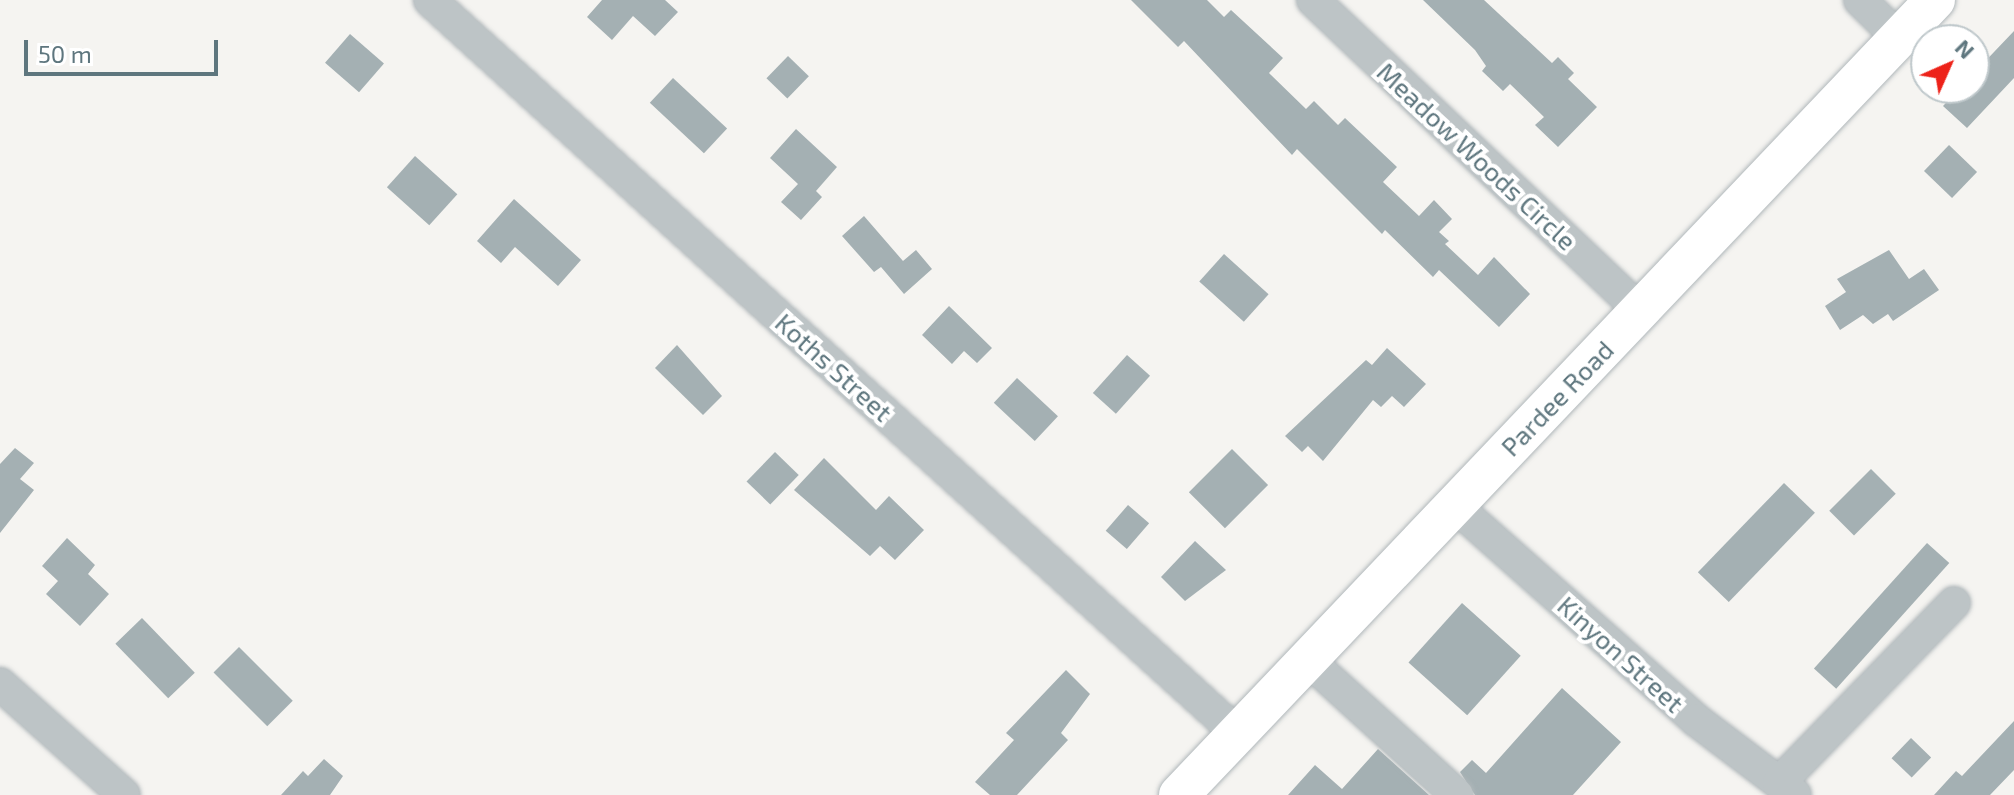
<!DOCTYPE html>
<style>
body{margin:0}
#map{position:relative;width:2014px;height:795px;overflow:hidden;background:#f5f4f1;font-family:"Exo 2",sans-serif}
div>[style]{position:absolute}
.building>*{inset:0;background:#a4b0b3;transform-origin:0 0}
.roads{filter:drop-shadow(0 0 2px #b0b7ba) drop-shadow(0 0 2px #b0b7ba)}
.minor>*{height:32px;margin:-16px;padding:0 16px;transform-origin:16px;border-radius:16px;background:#bdc4c6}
.major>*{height:40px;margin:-20px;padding:0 20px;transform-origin:20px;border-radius:20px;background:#fff}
span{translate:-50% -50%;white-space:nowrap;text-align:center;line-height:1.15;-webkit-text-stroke:8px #fff;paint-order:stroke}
.street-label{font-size:26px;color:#5e767e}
.north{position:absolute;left:1910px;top:24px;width:80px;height:80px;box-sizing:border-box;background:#fff;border:2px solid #bfc8cb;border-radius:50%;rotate:45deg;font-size:22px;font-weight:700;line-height:32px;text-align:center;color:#5e767e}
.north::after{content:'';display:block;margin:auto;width:28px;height:36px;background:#ed2219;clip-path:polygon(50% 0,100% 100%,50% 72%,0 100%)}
.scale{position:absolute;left:24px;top:40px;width:194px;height:36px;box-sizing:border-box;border:4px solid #5e767e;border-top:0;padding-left:10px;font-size:24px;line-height:28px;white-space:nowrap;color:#5e767e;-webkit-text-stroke:6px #fff;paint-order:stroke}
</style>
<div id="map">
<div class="building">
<div style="clip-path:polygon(602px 0,665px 0,678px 12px,655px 36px,633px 16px,612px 40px,587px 17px)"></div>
<div style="clip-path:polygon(1131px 0,1207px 0,1224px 17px,1231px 10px,1283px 58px,1269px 73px,1306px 109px,1314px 101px,1338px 125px,1345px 118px,1397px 167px,1383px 182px,1419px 216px,1434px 200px,1452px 219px,1439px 232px,1449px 241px,1445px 244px,1478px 275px,1494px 257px,1530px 294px,1499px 327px,1439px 270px,1433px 277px,1385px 230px,1382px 234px,1297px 149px,1292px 155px,1184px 41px,1178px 47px)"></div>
<div style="clip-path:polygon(1423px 0,1484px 0,1552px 63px,1558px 57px,1574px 73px,1568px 79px,1597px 107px,1558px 147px,1535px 125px,1544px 117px,1510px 84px,1503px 91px,1482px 71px,1486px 66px,1475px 50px)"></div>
<div style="clip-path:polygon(2014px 31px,2014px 78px,1967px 128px,1943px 106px,1960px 88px,1974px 88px,1974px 73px)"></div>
<div style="left:350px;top:34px;width:45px;height:38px;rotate:41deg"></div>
<div style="left:788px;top:56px;width:29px;height:31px;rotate:44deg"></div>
<div style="left:673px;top:78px;width:74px;height:34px;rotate:43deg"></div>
<div style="clip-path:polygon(796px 129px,837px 167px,816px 191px,822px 197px,801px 220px,781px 202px,798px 184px,770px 158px)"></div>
<div style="left:1949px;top:145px;width:39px;height:36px;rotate:44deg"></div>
<div style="left:415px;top:156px;width:57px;height:42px;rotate:42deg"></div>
<div style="clip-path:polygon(514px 199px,581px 260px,558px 286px,515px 247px,501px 263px,477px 241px)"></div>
<div style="clip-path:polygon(864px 216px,903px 261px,916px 250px,932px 269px,904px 294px,881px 267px,874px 272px,842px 236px)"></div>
<div style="clip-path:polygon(1889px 250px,1909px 279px,1924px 269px,1939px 290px,1893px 321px,1888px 314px,1873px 324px,1863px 315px,1840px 330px,1825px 306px,1846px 292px,1837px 279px)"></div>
<div style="left:1224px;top:254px;width:60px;height:37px;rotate:42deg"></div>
<div style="clip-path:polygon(949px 306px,992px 348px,977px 363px,964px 351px,952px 364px,922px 335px)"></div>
<div style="clip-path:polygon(677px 345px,722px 396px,703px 415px,655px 368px)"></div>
<div style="clip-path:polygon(1387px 348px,1426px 384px,1404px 407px,1392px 396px,1381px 407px,1373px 400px,1323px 461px,1308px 446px,1302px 452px,1285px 436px,1366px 360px,1372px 365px)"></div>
<div style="left:1127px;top:355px;width:31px;height:51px;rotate:42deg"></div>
<div style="left:1017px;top:378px;width:56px;height:34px;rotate:43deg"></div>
<div style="clip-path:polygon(15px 448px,34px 463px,20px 479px,34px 490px,0 533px,0 464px)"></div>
<div style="left:1232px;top:449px;width:51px;height:61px;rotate:45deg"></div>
<div style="left:775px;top:452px;width:33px;height:41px;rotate:44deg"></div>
<div style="clip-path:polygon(824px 458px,876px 510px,889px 496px,924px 530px,895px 560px,880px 546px,870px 556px,794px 490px)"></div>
<div style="left:1871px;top:469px;width:35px;height:59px;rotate:45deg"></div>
<div style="left:1784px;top:483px;width:43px;height:124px;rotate:44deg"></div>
<div style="left:1128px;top:505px;width:28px;height:34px;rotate:41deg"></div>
<div style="clip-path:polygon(67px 538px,95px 565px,88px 574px,109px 594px,80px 626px,46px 594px,58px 581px,42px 566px)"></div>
<div style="clip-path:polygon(1195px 541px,1226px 570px,1185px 601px,1161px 577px)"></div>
<div style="left:1927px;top:543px;width:30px;height:169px;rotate:42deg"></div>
<div style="left:1462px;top:603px;width:79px;height:80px;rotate:42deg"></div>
<div style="left:142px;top:618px;width:76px;height:37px;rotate:46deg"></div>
<div style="left:239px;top:647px;width:76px;height:36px;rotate:45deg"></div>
<div style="clip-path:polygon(1066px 670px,1090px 694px,1061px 733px,1068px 740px,1017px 795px,990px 795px,975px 782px,1014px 740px,1006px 733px)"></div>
<div style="clip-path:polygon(1562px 688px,1621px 742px,1573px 795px,1475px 795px,1460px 772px,1472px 760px,1486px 773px)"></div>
<div style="clip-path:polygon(2014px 721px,2014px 770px,1990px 795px,1934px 795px,1956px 771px,1962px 776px)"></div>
<div style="left:1911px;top:738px;width:28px;height:28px;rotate:44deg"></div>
<div style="clip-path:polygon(1378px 749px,1429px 795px,1288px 795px,1315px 765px,1342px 789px)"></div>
<div style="clip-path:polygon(324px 759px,343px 776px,330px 795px,281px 795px,303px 771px,308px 776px)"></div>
</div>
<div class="roads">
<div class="minor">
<div style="left:430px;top:0;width:1090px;rotate:42.25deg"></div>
<div style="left:1313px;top:0;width:452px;rotate:43.5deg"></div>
<div style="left:1860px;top:0;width:54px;rotate:44.3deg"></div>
<div style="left:1454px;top:505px;width:324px;rotate:41.6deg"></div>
<div style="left:1696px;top:720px;width:124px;rotate:37.1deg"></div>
<div style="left:1308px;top:660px;width:201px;rotate:42.2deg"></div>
<div style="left:0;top:684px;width:166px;rotate:41.8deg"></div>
<div style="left:1779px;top:783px;width:251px;rotate:-45.8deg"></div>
</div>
<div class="major">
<div style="left:1179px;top:795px;width:1097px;rotate:-46.44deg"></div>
</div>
</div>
<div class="street-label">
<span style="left:1477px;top:156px;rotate:43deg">Meadow Woods Circle</span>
<span style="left:834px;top:367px;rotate:42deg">Koths Street</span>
<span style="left:1557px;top:398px;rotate:-46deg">Pardee Road</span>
<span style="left:1621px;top:654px;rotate:42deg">Kinyon Street</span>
</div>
<div class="north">N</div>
<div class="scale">50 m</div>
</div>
